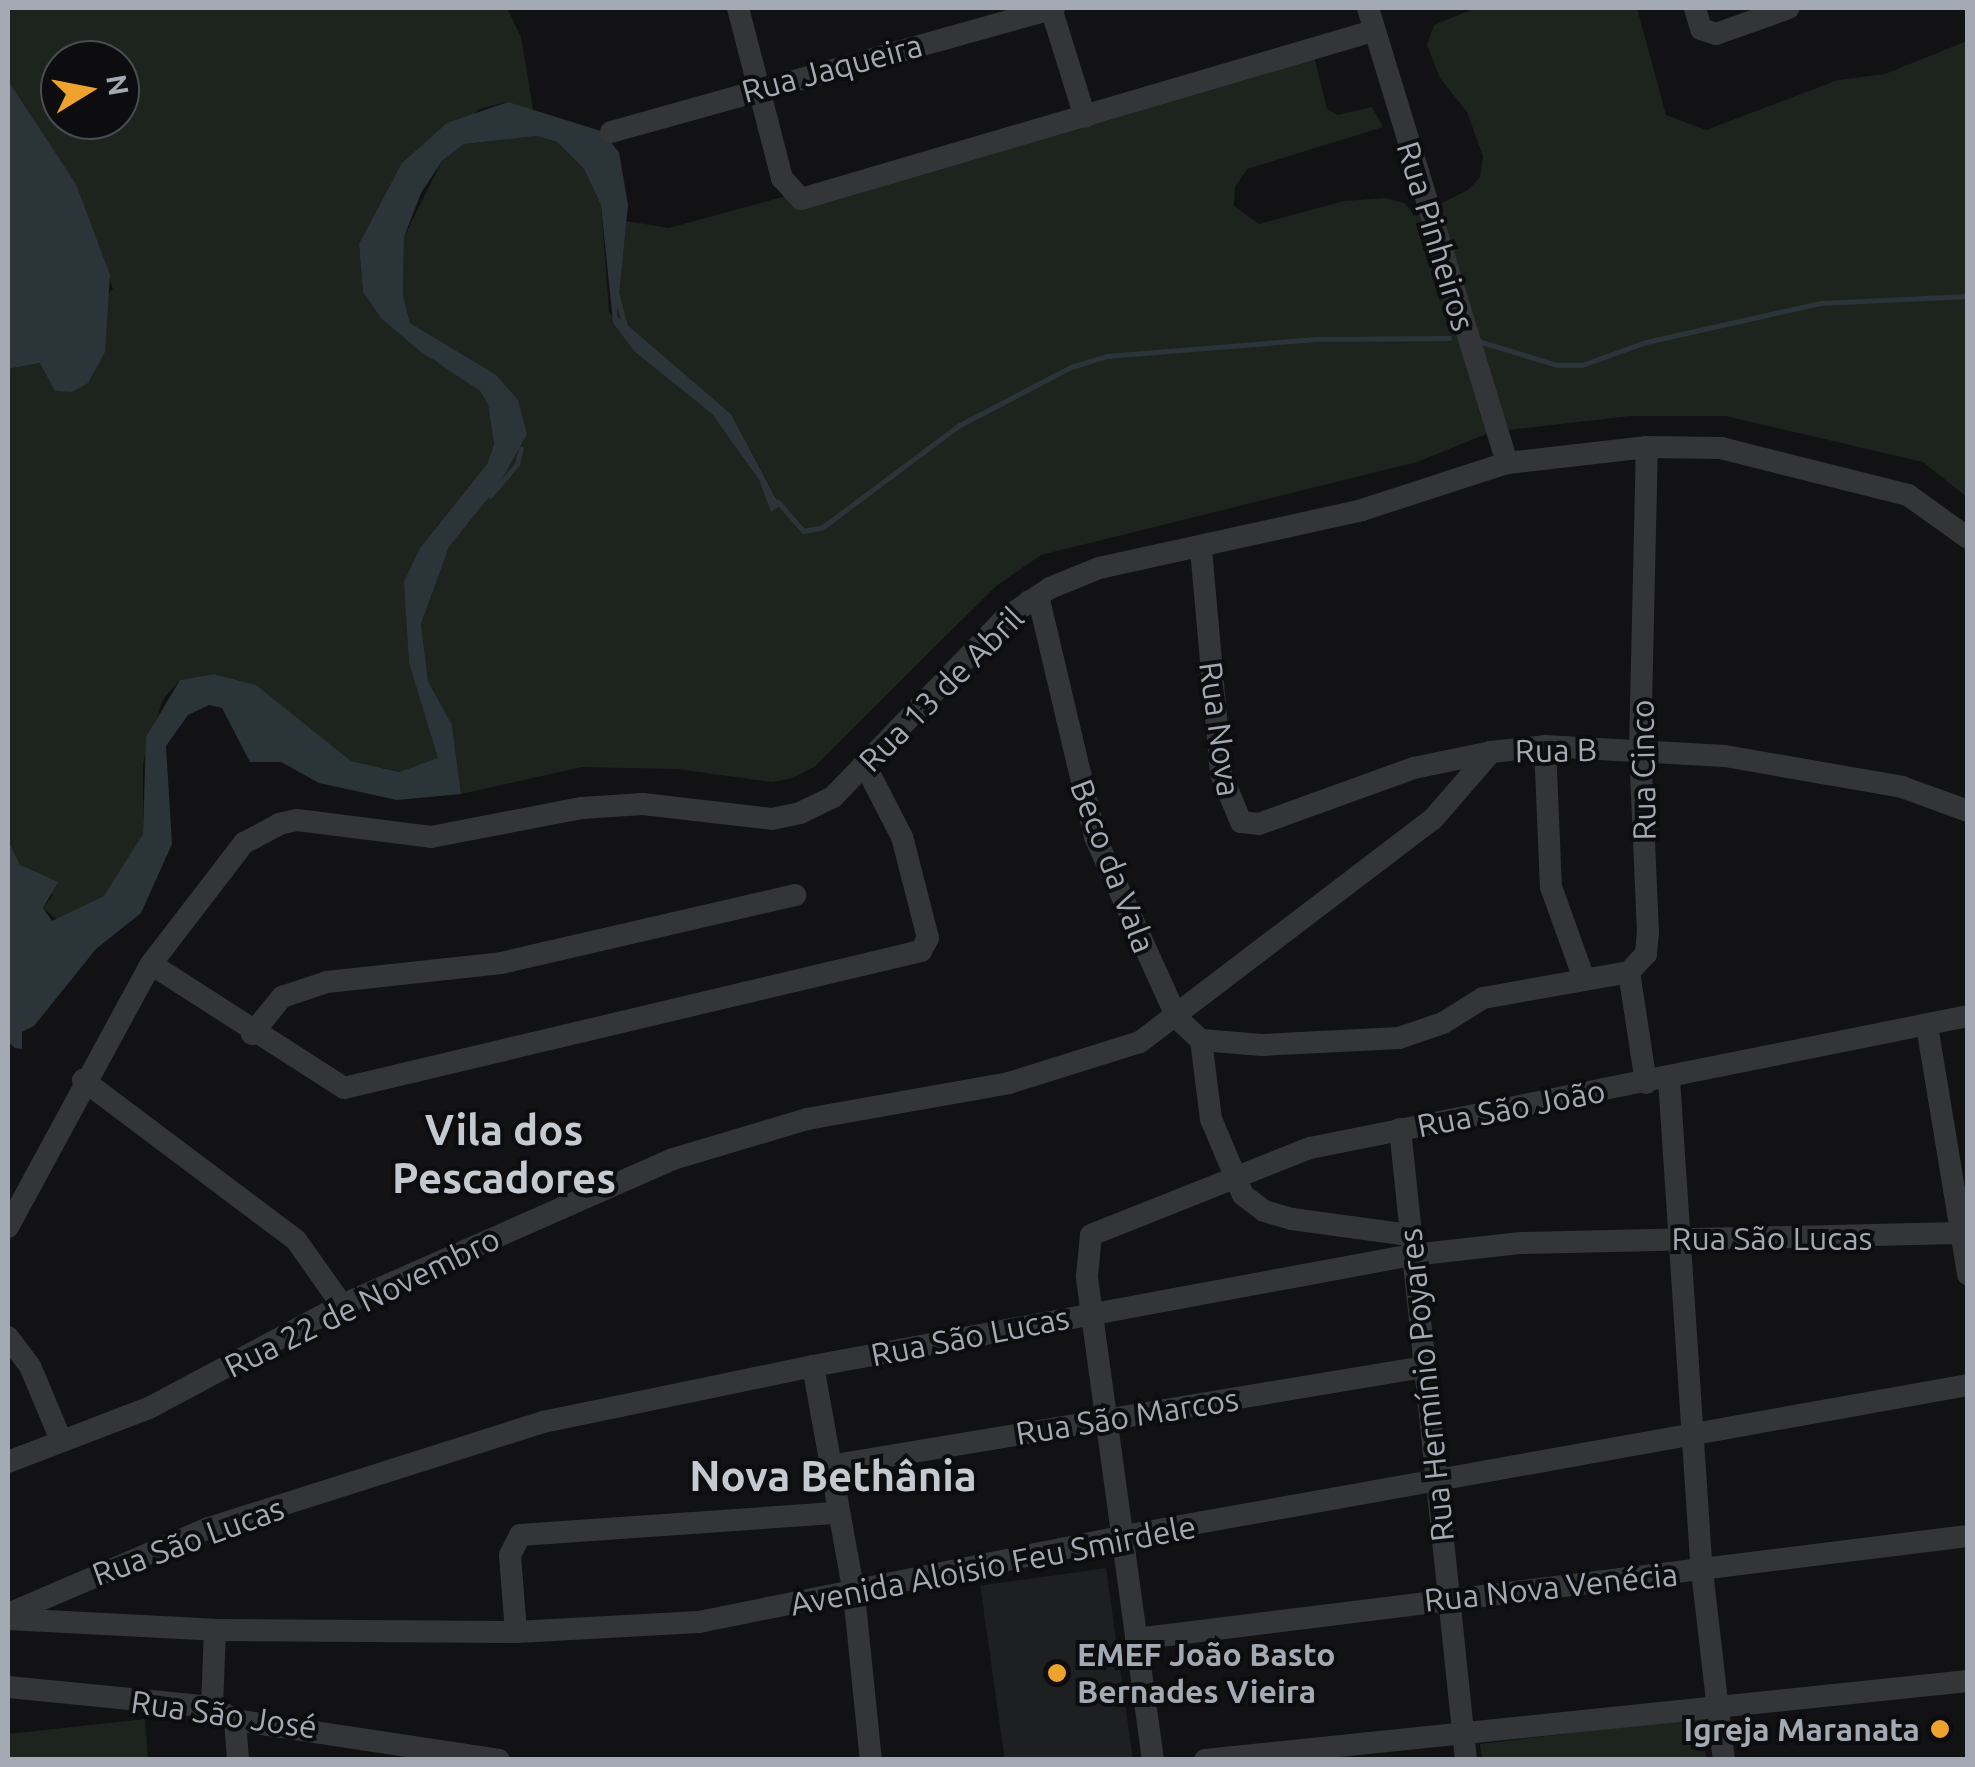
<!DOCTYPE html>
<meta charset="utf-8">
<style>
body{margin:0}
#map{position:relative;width:1975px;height:1767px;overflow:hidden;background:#121214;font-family:Ubuntu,sans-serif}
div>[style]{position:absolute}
.built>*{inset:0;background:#1e1f21;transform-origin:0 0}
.green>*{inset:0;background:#1d241d}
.water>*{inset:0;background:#2b3439}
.stream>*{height:5px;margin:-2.5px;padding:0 2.5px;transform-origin:2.5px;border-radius:2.5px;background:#2b3439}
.minor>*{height:22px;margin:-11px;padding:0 11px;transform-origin:11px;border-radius:11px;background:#333539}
.dots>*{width:28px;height:28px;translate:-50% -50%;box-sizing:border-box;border:5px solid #0d0d0f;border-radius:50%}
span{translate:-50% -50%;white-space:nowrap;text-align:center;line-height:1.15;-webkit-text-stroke:8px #0d0d0f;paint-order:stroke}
.street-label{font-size:32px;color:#a4aab4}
.poi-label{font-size:32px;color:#a4aab4;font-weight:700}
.left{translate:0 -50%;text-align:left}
.right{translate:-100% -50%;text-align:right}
.district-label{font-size:42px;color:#c5c9d0;font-weight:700}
.frame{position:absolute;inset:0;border:10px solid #a4aab4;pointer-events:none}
.north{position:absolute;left:40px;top:40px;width:100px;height:100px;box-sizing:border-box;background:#0d0d0f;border:2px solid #494c51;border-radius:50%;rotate:80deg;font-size:28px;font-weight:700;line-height:40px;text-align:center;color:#a4aab4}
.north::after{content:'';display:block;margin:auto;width:35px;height:45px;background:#efa32f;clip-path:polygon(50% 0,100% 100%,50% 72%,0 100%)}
</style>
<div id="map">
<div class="built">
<div style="left:1106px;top:1568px;width:193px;height:127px;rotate:82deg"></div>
</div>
<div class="green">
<div style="clip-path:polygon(evenodd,8px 8px,507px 8px,521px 37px,534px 114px,507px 102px,479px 109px,359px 244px,363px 291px,476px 384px,488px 405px,494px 444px,487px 464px,420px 548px,405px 582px,409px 663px,439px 758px,399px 772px,351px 761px,255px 685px,215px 674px,180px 680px,163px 699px,143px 763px,143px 834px,127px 869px,104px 896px,59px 921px,43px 908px,53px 895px,20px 865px,8px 840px,8px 369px,40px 363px,113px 289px,76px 184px,8px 80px,8px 8px,60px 60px,120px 60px,120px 120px,60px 120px,60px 60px)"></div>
<div style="clip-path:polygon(1476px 8px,1637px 8px,1666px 115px,1706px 130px,1838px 80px,1885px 74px,1967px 41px,1967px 497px,1923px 462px,1725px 416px,1630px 416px,1491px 432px,1417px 462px,1041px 555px,996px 586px,814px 767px,793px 778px,772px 782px,677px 769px,582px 767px,461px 794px,452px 725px,428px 681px,421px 624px,449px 547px,498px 486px,495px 374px,410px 323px,403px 295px,404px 237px,442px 161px,464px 144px,537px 136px,557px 142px,584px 169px,601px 205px,609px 311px,635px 352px,712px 414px,759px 480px,771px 511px,780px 505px,731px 414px,617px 316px,626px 221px,669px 228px,1068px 119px,1310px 40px,1327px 109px,1338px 115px,1372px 107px,1383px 127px,1247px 169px,1235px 187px,1234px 206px,1259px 224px,1344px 201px,1385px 198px,1404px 203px,1416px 216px,1468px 190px,1480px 177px,1483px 156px,1467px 112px,1440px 78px,1427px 45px,1434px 25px)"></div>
<div style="clip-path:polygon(1702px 1718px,1706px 1759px,1482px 1759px,1480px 1744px)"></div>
<div style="clip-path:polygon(145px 1719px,148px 1759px,8px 1759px,8px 1734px)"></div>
</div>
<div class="water">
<div style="clip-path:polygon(8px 80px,76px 184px,110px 275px,105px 352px,88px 383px,72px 392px,55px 391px,40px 363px,8px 369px)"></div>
<div style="clip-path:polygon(508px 102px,601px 131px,619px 152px,628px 205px,617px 316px,731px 414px,780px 506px,771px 512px,759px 480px,712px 414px,635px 352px,613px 323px,601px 205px,584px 169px,557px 142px,537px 136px,464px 144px,442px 161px,421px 193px,404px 237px,403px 295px,410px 323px,495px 374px,518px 400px,527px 434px,498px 486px,449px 547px,421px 624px,428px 681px,452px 725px,461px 794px,397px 800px,319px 783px,281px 762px,250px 762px,222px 708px,209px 705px,188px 715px,166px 746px,172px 844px,141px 913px,96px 949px,34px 1026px,22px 1032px,22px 1049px,15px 1048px,8px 1042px,8px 840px,20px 865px,58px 882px,43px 908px,52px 921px,104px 896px,143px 834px,146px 737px,180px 680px,214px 674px,256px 685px,351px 761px,399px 772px,438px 758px,409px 663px,404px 582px,420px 548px,487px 464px,494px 444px,488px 405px,476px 384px,422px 353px,381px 318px,363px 292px,359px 244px,402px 163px,447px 123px)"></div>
</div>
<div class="stream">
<div style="left:614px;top:285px;width:39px;rotate:75deg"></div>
<div style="left:1478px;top:341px;width:83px;rotate:16.9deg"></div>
<div style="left:1557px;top:365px;width:25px"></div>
<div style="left:1582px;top:365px;width:68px;rotate:-19.8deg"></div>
<div style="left:1646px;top:342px;width:178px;rotate:-12.6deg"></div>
<div style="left:1820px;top:303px;width:148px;rotate:-2.7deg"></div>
<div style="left:441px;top:362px;width:49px;rotate:33.4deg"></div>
<div style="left:490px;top:496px;width:42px;rotate:-49.8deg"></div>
<div style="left:517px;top:464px;width:16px;rotate:-76deg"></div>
<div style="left:778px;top:502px;width:38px;rotate:49deg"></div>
<div style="left:803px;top:531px;width:20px;rotate:-11deg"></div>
<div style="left:823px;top:527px;width:169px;rotate:-36.8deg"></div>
<div style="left:958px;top:426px;width:127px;rotate:-27.6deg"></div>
<div style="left:1071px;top:367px;width:37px;rotate:-17deg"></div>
<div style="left:1106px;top:356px;width:214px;rotate:-4.6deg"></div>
<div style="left:1319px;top:339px;width:130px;rotate:-0.4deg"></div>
</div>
<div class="minor">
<div style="left:738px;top:8px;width:176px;rotate:75.5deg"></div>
<div style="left:782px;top:178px;width:28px;rotate:48deg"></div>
<div style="left:801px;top:199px;width:596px;rotate:-16.37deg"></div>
<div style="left:1051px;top:8px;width:114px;rotate:72.7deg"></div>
<div style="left:1368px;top:8px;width:476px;rotate:73deg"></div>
<div style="left:1695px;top:8px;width:22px;rotate:74deg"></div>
<div style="left:1701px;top:29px;width:16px;rotate:18deg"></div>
<div style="left:1716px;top:34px;width:77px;rotate:-19.6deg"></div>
<div style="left:611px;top:132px;width:460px;rotate:-15.6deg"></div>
<div style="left:1201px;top:549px;width:226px;rotate:84.9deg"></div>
<div style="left:1221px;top:774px;width:52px;rotate:67.4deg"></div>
<div style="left:1241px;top:822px;width:18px;rotate:6deg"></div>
<div style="left:1259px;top:824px;width:165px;rotate:-19.9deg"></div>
<div style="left:1414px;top:768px;width:79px;rotate:-11.7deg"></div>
<div style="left:1029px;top:601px;width:11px;rotate:15deg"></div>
<div style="left:1040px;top:604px;width:239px;rotate:76.7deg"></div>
<div style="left:1095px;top:837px;width:199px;rotate:65.6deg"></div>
<div style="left:1177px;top:1018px;width:33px;rotate:43deg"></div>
<div style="left:1201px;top:1040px;width:61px;rotate:4.7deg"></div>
<div style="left:1262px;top:1045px;width:137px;rotate:-2.9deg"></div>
<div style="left:1399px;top:1038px;width:46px;rotate:-18.8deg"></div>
<div style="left:1443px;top:1023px;width:47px;rotate:-32deg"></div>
<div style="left:1483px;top:998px;width:148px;rotate:-10.1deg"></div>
<div style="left:1545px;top:746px;width:141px;rotate:87.6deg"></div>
<div style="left:1551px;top:887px;width:95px;rotate:70.2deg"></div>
<div style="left:151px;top:964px;width:229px;rotate:32.7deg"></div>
<div style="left:344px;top:1088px;width:593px;rotate:-13.36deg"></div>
<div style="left:921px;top:951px;width:15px;rotate:-62deg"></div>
<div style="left:928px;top:938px;width:104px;rotate:-104.4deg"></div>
<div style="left:902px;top:837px;width:83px;rotate:-117.2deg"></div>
<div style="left:1927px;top:1026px;width:252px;rotate:80.6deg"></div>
<div style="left:252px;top:1034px;width:48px;rotate:-51deg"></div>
<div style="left:282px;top:997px;width:47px;rotate:-18.4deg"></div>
<div style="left:327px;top:982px;width:175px;rotate:-6.2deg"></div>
<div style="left:501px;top:963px;width:302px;rotate:-13deg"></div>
<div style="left:1201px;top:1040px;width:80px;rotate:82.8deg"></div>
<div style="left:1211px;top:1119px;width:82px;rotate:67.2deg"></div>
<div style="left:1243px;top:1195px;width:26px;rotate:37deg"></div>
<div style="left:1264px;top:1211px;width:29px;rotate:16deg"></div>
<div style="left:1292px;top:1219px;width:118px;rotate:7.8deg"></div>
<div style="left:1669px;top:1079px;width:493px;rotate:86.2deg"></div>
<div style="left:1702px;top:1571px;width:190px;rotate:83.4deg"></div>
<div style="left:83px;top:1080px;width:266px;rotate:36.9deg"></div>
<div style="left:296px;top:1240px;width:80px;rotate:54.7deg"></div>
<div style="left:1646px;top:1083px;width:112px;rotate:-98.7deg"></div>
<div style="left:1629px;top:972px;width:25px;rotate:-47deg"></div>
<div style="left:1646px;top:954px;width:21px;rotate:-85deg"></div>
<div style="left:1648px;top:933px;width:183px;rotate:-92.5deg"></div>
<div style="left:1640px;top:750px;width:303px;rotate:-88.7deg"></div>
<div style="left:1400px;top:1129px;width:634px;rotate:84.03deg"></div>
<div style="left:8px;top:1227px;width:299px;rotate:-61.5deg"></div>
<div style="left:151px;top:964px;width:153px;rotate:-52.5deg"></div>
<div style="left:244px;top:843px;width:40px;rotate:-28deg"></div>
<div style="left:279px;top:824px;width:18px;rotate:-13deg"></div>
<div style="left:297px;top:820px;width:135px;rotate:7.2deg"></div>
<div style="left:431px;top:837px;width:154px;rotate:-10.9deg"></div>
<div style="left:582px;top:808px;width:61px;rotate:-3.8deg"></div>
<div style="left:643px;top:804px;width:130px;rotate:6.6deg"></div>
<div style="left:772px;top:819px;width:29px;rotate:-12deg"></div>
<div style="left:800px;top:813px;width:37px;rotate:-26deg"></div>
<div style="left:833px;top:797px;width:247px;rotate:-46.1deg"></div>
<div style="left:1004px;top:619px;width:55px;rotate:-34deg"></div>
<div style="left:1050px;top:588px;width:53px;rotate:-22.2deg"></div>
<div style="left:1099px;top:568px;width:269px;rotate:-12.4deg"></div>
<div style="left:1362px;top:510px;width:152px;rotate:-18deg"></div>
<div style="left:1507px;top:463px;width:141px;rotate:-6.5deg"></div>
<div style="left:1647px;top:447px;width:74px;rotate:0.8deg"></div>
<div style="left:1721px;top:448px;width:193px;rotate:14.1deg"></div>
<div style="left:1908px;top:495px;width:74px;rotate:35.6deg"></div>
<div style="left:8px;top:1337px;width:36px;rotate:53deg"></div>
<div style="left:30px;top:1366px;width:80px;rotate:67.3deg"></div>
<div style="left:813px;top:1366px;width:232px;rotate:79.8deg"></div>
<div style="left:854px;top:1594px;width:167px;rotate:84.2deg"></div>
<div style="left:8px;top:1462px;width:151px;rotate:-21deg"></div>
<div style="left:149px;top:1408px;width:219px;rotate:-28.1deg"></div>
<div style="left:342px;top:1305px;width:362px;rotate:-23.8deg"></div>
<div style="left:673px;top:1159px;width:140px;rotate:-16.6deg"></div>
<div style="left:807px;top:1119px;width:205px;rotate:-10.1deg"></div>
<div style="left:1009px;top:1083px;width:137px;rotate:-17.4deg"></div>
<div style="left:1140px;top:1042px;width:368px;rotate:-37.3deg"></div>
<div style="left:1433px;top:819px;width:89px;rotate:-49.1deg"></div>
<div style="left:1491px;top:752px;width:54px;rotate:-6.3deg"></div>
<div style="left:1545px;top:746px;width:180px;rotate:3.2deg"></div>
<div style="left:1725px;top:756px;width:180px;rotate:9.9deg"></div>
<div style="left:1902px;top:787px;width:70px;rotate:20deg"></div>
<div style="left:829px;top:1466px;width:603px;rotate:-9.45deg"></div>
<div style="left:8px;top:1614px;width:219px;rotate:-23.2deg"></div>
<div style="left:209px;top:1528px;width:350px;rotate:-17.6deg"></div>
<div style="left:543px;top:1422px;width:276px;rotate:-11.7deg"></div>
<div style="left:813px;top:1366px;width:609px;rotate:-10.5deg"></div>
<div style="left:1412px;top:1255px;width:110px;rotate:-6.3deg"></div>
<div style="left:1521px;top:1243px;width:447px;rotate:-1.3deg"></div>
<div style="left:8px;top:1619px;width:207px;rotate:3deg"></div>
<div style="left:215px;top:1630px;width:301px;rotate:0.4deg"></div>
<div style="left:516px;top:1632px;width:183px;rotate:-3.1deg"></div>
<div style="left:699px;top:1622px;width:457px;rotate:-11.4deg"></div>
<div style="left:1147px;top:1532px;width:834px;rotate:-10.15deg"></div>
<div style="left:516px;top:1632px;width:77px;rotate:-94.5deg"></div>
<div style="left:510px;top:1555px;width:22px;rotate:-63deg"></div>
<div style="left:520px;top:1535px;width:318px;rotate:-4deg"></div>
<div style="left:1136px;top:1639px;width:838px;rotate:-7.06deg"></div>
<div style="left:8px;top:1687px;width:205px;rotate:5.6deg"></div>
<div style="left:212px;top:1707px;width:26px;rotate:29deg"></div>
<div style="left:235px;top:1720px;width:267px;rotate:8.6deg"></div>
<div style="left:212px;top:1707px;width:77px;rotate:-87.8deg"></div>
<div style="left:235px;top:1720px;width:40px;rotate:85.7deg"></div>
<div style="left:1153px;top:1760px;width:488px;rotate:-97.8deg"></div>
<div style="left:1087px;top:1276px;width:41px;rotate:-84.4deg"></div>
<div style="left:1091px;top:1235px;width:236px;rotate:-21.7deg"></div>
<div style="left:1310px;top:1148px;width:671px;rotate:-11.34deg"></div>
<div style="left:1205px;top:1760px;width:767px;rotate:-5.91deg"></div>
</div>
<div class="dots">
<div style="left:1057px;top:1673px;background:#efa32f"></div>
<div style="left:1940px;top:1729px;background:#efa32f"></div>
</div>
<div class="street-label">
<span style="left:832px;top:68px;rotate:-15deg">Rua Jaqueira</span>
<span style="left:1436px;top:236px;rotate:73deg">Rua Pinheiros</span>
<span style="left:941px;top:689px;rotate:-45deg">Rua 13 de Abril</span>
<span style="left:1220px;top:729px;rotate:82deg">Rua Nova</span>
<span style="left:1556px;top:750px;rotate:-1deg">Rua B</span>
<span style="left:1643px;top:770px;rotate:-91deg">Rua Cinco</span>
<span style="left:1113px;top:866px;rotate:69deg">Beco da Vala</span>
<span style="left:1511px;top:1108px;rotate:-11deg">Rua São João</span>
<span style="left:1772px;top:1238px">Rua São Lucas</span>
<span style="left:362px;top:1302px;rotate:-26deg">Rua 22 de Novembro</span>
<span style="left:970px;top:1336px;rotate:-11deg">Rua São Lucas</span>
<span style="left:1426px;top:1385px;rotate:-96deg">Rua Hermínio Poyares</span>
<span style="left:1127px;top:1416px;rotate:-9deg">Rua São Marcos</span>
<span style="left:188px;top:1541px;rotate:-20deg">Rua São Lucas</span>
<span style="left:993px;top:1565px;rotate:-11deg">Avenida Aloisio Feu Smirdele</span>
<span style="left:1551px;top:1587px;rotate:-6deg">Rua Nova Venécia</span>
<span style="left:224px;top:1714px;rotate:8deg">Rua São José</span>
</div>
<div class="poi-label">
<span class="left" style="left:1077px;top:1673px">EMEF João Basto<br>Bernades Vieira</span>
<span class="right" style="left:1920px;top:1729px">Igreja Maranata</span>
</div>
<div class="district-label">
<span style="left:504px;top:1154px">Vila dos<br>Pescadores</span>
<span style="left:833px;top:1476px">Nova Bethânia</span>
</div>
<div class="frame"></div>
<div class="north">N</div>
</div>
